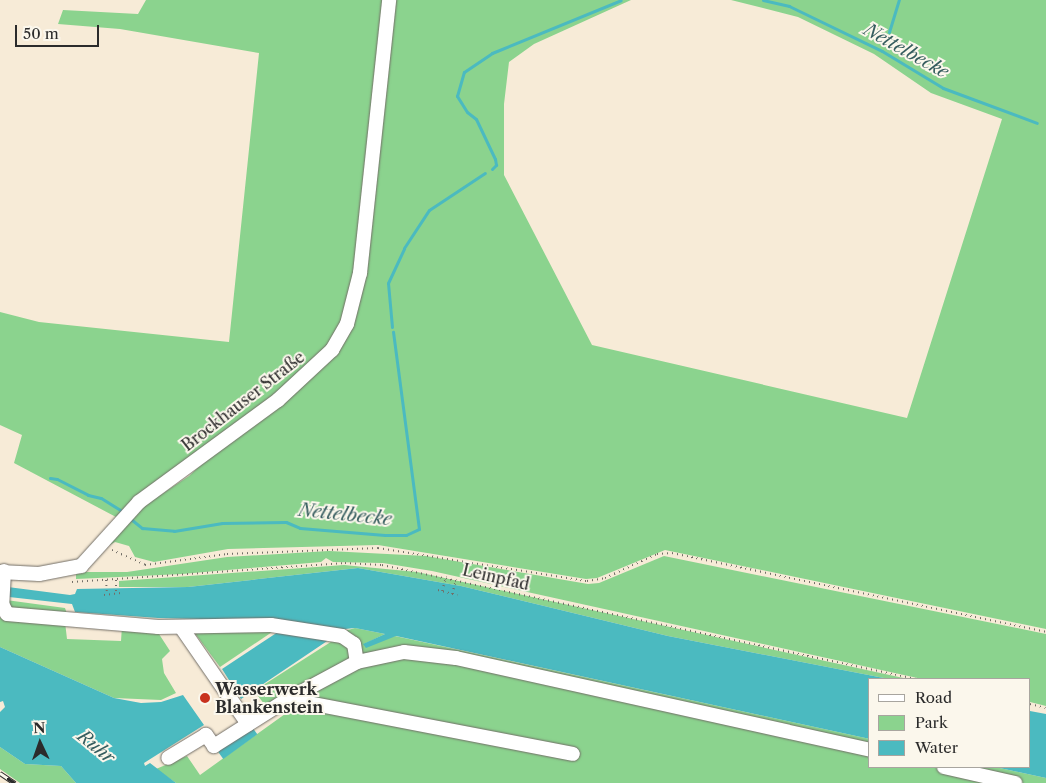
<!DOCTYPE html>
<meta charset="utf-8">
<style>
body{margin:0}
#map{position:relative;width:1046px;height:783px;overflow:hidden;background:#f7ebd7;font-family:"Libre Caslon Text",serif}
div>[style]{position:absolute}
.green>*{inset:0;background:#8bd38e}
.water>*{inset:0;background:#4bbac0;transform-origin:0 0}
.stream>*{height:3px;margin:-1.5px;padding:0 1.5px;transform-origin:1.5px;border-radius:1.5px;background:#4bbac0}
.path>*{height:2px;margin-top:-1px;transform-origin:0;background:repeating-linear-gradient(90deg,#726e67 0 1px,transparent 0 5px)}
.roads{filter:drop-shadow(0 0 1px #726e67) drop-shadow(0 0 1px #726e67)}
.minor>*{height:14px;margin:-7px;padding:0 7px;transform-origin:7px;border-radius:7px;background:#fff}
.rail>*{height:5px;margin-top:-2.5px;transform-origin:0;background:repeating-linear-gradient(90deg,#fbf7ec 0 9px,#2b2b2b 0 18px);box-sizing:border-box;border-block:1px solid #2b2b2b}
.dots>*{width:14px;height:14px;translate:-50% -50%;box-sizing:border-box;border:2px solid #fbf7ec;border-radius:50%}
span{translate:-50% -50%;white-space:nowrap;text-align:center;line-height:1.15;-webkit-text-stroke:4px #fbf7ec;paint-order:stroke}
.street-label{font-size:16px;color:#2b2b2b}
.poi-label{font-size:16px;color:#2b2b2b;font-weight:700}
.left{translate:0 -50%;text-align:left}
.water-label{font-size:18px;color:#365d5f;font-style:italic}
.legend{position:absolute;left:868px;top:678px;width:162px;height:90px;box-sizing:border-box;background:#fbf7ec;border:1px solid #a8a59f;margin:0;padding:6px 9px;list-style:none;font-size:15px;color:#2b2b2b}
.legend li{display:flex;align-items:center;gap:10px;height:25px}
.legend b{width:25px;border:1px solid #a8a59f}
.north{position:absolute;left:15px;top:718px;width:50px;height:50px;-webkit-text-stroke:4px #fbf7ec;paint-order:stroke;rotate:357deg;font-size:14px;font-weight:700;line-height:20px;text-align:center;color:#2b2b2b}
.north::after{content:'';display:block;margin:auto;width:18px;height:22px;background:#2b2b2b;clip-path:polygon(50% 0,100% 100%,50% 72%,0 100%)}
.scale{position:absolute;left:15px;top:25px;width:84px;height:22px;box-sizing:border-box;border:2px solid #2b2b2b;border-top:0;padding-left:6px;font-size:15px;line-height:18px;white-space:nowrap;color:#2b2b2b;-webkit-text-stroke:4px #fbf7ec;paint-order:stroke}
</style>
<div id="map">
<div class="green">
<div style="clip-path:polygon(146px 0,385px 0,356px 267px,344px 323px,318px 361px,116px 517px,14px 463px,22px 435px,0 425px,0 312px,39px 322px,229px 342px,259px 53px,120px 29px,58px 24px,63px 10px,138px 14px)"></div>
<div style="clip-path:polygon(392px 0,631px 0,534px 44px,509px 62px,504px 104px,504px 175px,592px 345px,907px 418px,1002px 119px,931px 93px,874px 54px,798px 17px,731px 0,1046px 0,1046px 629px,665px 550px,597px 578px,586px 579px,378px 545px,228px 549px,154px 562px,135px 557px,129px 546px,115px 542px,110px 545px,106px 541px,130px 515px,189px 476px,350px 324px)"></div>
<div style="clip-path:polygon(329px 551px,426px 556px,588px 584px,599px 583px,664px 556px,1046px 634px,1046px 706px,1030px 702px,1030px 679px,922px 679px,432px 571px,383px 563px,333px 562px,326px 558px,321px 562px,182px 574px,76px 579px,76px 572px,127px 572px,227px 557px)"></div>
<div style="clip-path:polygon(344px 565px,417px 572px,908px 679px,889px 679px,668px 636px,461px 586px,358px 568px,188px 587px,119px 587px,119px 581px)"></div>
<div style="clip-path:polygon(6px 600px,65px 608px,67px 614px,12px 611px)"></div>
<div style="clip-path:polygon(0 618px,65px 622px,67px 639px,121px 641px,122px 626px,150px 629px,159px 634px,170px 651px,162px 659px,164px 673px,176px 693px,161px 700px,114px 698px,0 647px)"></div>
<div style="clip-path:polygon(191px 628px,275px 630px,220px 667px)"></div>
<div style="clip-path:polygon(355px 628px,385px 634px,364px 644px,395px 636px,870px 739px,870px 767px,995px 767px,1046px 778px,1046px 783px,176px 783px,156px 769px,187px 756px,200px 775px,299px 704px,305px 693px,361px 667px,341px 632px)"></div>
<div style="clip-path:polygon(337px 638px,352px 646px,352px 662px,265px 705px,254px 691px)"></div>
<div style="clip-path:polygon(0 747px,25px 764px,61px 766px,76px 783px,20px 783px,0 769px)"></div>
</div>
<div class="water">
<div style="clip-path:polygon(358px 568px,461px 586px,668px 636px,889px 679px,870px 679px,870px 739px,396px 636px,366px 648px,363px 644px,385px 634px,355px 628px,345px 629px,241px 699px,222px 669px,281px 630px,287px 621px,158px 618px,75px 612px,72px 604px,0 596px,0 586px,70px 595px,75px 594px,77px 589px,188px 587px)"></div>
<div style="clip-path:polygon(0 647px,114px 698px,141px 703px,161px 702px,183px 695px,204px 725px,144px 763px,145px 766px,150px 763px,176px 783px,76px 783px,61px 766px,25px 764px,0 747px,0 712px,5px 707px,3px 701px,0 702px)"></div>
<div style="clip-path:polygon(1030px 711px,1046px 714px,1046px 778px,995px 767px,1030px 767px)"></div>
<div style="left:252px;top:727px;width:9px;height:42px;rotate:54deg"></div>
</div>
<div class="stream">
<div style="left:763px;top:0;width:27px;rotate:13deg"></div>
<div style="left:789px;top:6px;width:103px;rotate:25.8deg"></div>
<div style="left:882px;top:51px;width:71px;rotate:31.2deg"></div>
<div style="left:943px;top:88px;width:100px;rotate:20.4deg"></div>
<div style="left:889px;top:32px;width:34px;rotate:-73deg"></div>
<div style="left:492px;top:169px;width:6px;rotate:-45deg"></div>
<div style="left:496px;top:165px;width:6px;rotate:-99deg"></div>
<div style="left:495px;top:159px;width:44px;rotate:-115.4deg"></div>
<div style="left:476px;top:119px;width:11px;rotate:-142deg"></div>
<div style="left:467px;top:112px;width:19px;rotate:-122deg"></div>
<div style="left:457px;top:96px;width:25px;rotate:-74deg"></div>
<div style="left:464px;top:72px;width:34px;rotate:-34deg"></div>
<div style="left:492px;top:53px;width:139px;rotate:-22.3deg"></div>
<div style="left:392px;top:327px;width:44px;rotate:-95.2deg"></div>
<div style="left:388px;top:283px;width:38px;rotate:-65deg"></div>
<div style="left:404px;top:248px;width:45px;rotate:-56.7deg"></div>
<div style="left:429px;top:210px;width:67px;rotate:-33.5deg"></div>
<div style="left:50px;top:478px;width:7px;rotate:8deg"></div>
<div style="left:57px;top:479px;width:35px;rotate:27deg"></div>
<div style="left:88px;top:495px;width:13px;rotate:13deg"></div>
<div style="left:101px;top:498px;width:25px;rotate:32deg"></div>
<div style="left:132px;top:520px;width:13px;rotate:39deg"></div>
<div style="left:142px;top:528px;width:32px;rotate:5deg"></div>
<div style="left:174px;top:531px;width:49px;rotate:-9.5deg"></div>
<div style="left:222px;top:523px;width:64px;rotate:-0.9deg"></div>
<div style="left:286px;top:522px;width:15px;rotate:23deg"></div>
<div style="left:300px;top:528px;width:85px;rotate:4.7deg"></div>
<div style="left:385px;top:535px;width:21px"></div>
<div style="left:406px;top:535px;width:14px;rotate:-25deg"></div>
<div style="left:419px;top:529px;width:199px;rotate:-97.5deg"></div>
</div>
<div class="path">
<div style="left:112px;top:550px;width:36px;rotate:24deg"></div>
<div style="left:145px;top:565px;width:83px;rotate:-7.6deg"></div>
<div style="left:227px;top:554px;width:151px;rotate:-2.3deg"></div>
<div style="left:378px;top:548px;width:212px;rotate:9deg"></div>
<div style="left:587px;top:581px;width:18px;rotate:-9deg"></div>
<div style="left:605px;top:578px;width:57px;rotate:-24.8deg"></div>
<div style="left:657px;top:554px;width:15px;rotate:-4deg"></div>
<div style="left:672px;top:553px;width:382px;rotate:11.9deg"></div>
<div style="left:106px;top:580px;width:14px;rotate:86deg"></div>
<div style="left:116px;top:580px;width:14px;rotate:90deg"></div>
<div style="left:72px;top:582px;width:274px;rotate:-4deg"></div>
<div style="left:345px;top:563px;width:37px;rotate:3deg"></div>
<div style="left:382px;top:565px;width:546px;rotate:12.05deg"></div>
<div style="left:438px;top:590px;width:20px;rotate:15deg"></div>
<div style="left:442px;top:591px;width:15px;rotate:-74deg"></div>
<div style="left:452px;top:594px;width:15px;rotate:-74deg"></div>
<div style="left:104px;top:595px;width:17px;rotate:-7deg"></div>
<div style="left:1030px;top:704px;width:16px;rotate:14deg"></div>
</div>
<div class="roads">
<div class="minor">
<div style="left:4px;top:571px;width:33px;rotate:93deg"></div>
<div style="left:2px;top:604px;width:11px;rotate:63deg"></div>
<div style="left:7px;top:614px;width:152px;rotate:4.9deg"></div>
<div style="left:158px;top:627px;width:113px;rotate:-1deg"></div>
<div style="left:271px;top:625px;width:72px;rotate:8.8deg"></div>
<div style="left:342px;top:636px;width:14px;rotate:34deg"></div>
<div style="left:354px;top:644px;width:18px;rotate:81deg"></div>
<div style="left:357px;top:662px;width:78px;rotate:151.8deg"></div>
<div style="left:288px;top:699px;width:88px;rotate:147.6deg"></div>
<div style="left:214px;top:746px;width:14px;rotate:-126deg"></div>
<div style="left:206px;top:735px;width:44px;rotate:148.8deg"></div>
<div style="left:0;top:572px;width:39px;rotate:3deg"></div>
<div style="left:39px;top:574px;width:43px;rotate:-10.8deg"></div>
<div style="left:81px;top:566px;width:86px;rotate:-47.8deg"></div>
<div style="left:139px;top:502px;width:172px;rotate:-36.3deg"></div>
<div style="left:278px;top:400px;width:74px;rotate:-42.8deg"></div>
<div style="left:332px;top:350px;width:30px;rotate:-60deg"></div>
<div style="left:347px;top:324px;width:53px;rotate:-75.7deg"></div>
<div style="left:360px;top:273px;width:275px;rotate:-83.9deg"></div>
<div style="left:181px;top:627px;width:118px;rotate:55.4deg"></div>
<div style="left:357px;top:662px;width:48px;rotate:-12deg"></div>
<div style="left:404px;top:652px;width:52px;rotate:6.6deg"></div>
<div style="left:456px;top:658px;width:424px;rotate:12.5deg"></div>
<div style="left:288px;top:699px;width:290px;rotate:10.9deg"></div>
<div style="left:944px;top:767px;width:73px;rotate:12.7deg"></div>
</div>
</div>
<div class="rail">
<div style="left:0;top:773px;width:18px;rotate:34deg"></div>
</div>
<div class="dots">
<div style="left:205px;top:698px;background:#c8321e"></div>
</div>
<div class="street-label">
<span style="left:243px;top:401px;rotate:-38deg">Brockhauser Straße</span>
<span style="left:496px;top:577px;rotate:13deg">Leinpfad</span>
</div>
<div class="poi-label">
<span class="left" style="left:215px;top:698px">Wasserwerk<br>Blankenstein</span>
</div>
<div class="water-label">
<span style="left:906px;top:51px;rotate:29deg">Nettelbecke</span>
<span style="left:345px;top:515px;rotate:6deg">Nettelbecke</span>
<span style="left:96px;top:747px;rotate:39deg">Ruhr</span>
</div>
<ul class="legend">
<li><b style="height:6px;background:#fff"></b>Road</li>
<li><b style="height:14px;background:#8bd38e"></b>Park</li>
<li><b style="height:14px;background:#4bbac0"></b>Water</li>
</ul>
<div class="north">N</div>
<div class="scale">50 m</div>
</div>
